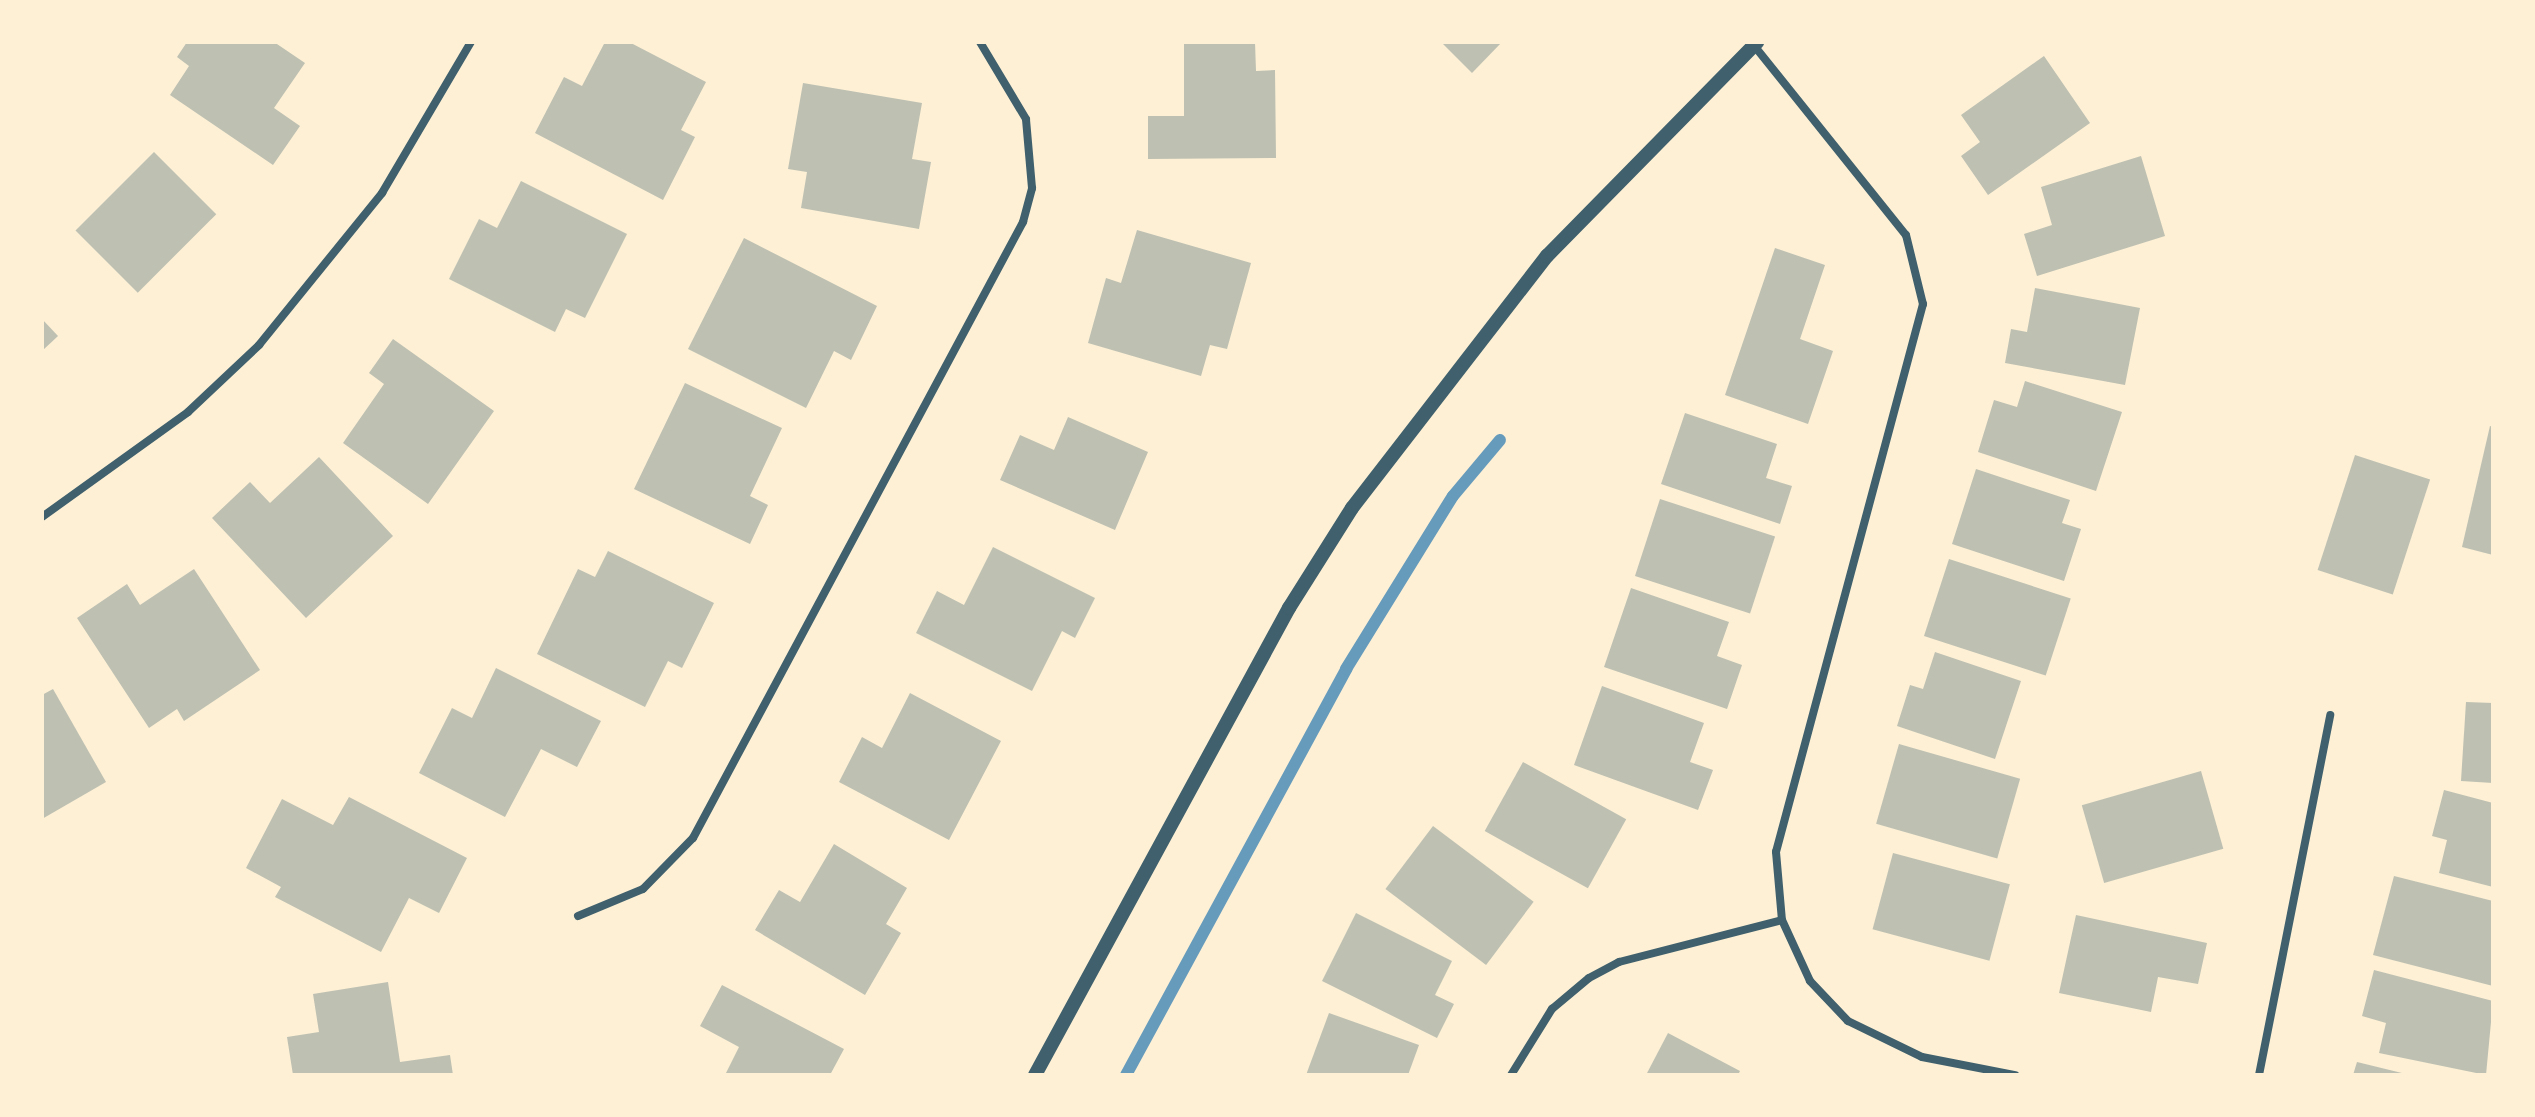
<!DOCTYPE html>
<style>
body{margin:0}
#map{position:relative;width:2535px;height:1117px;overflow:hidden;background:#fdf0d5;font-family:"Sofia Sans Condensed",sans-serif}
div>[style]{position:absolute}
.stream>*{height:12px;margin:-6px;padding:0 6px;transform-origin:6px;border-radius:6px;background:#669bbc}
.building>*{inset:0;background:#bec0b2;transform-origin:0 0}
.minor>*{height:8px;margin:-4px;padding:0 4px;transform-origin:4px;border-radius:4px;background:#3f606c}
.tertiary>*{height:14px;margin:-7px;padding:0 7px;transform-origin:7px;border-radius:7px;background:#3f606c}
span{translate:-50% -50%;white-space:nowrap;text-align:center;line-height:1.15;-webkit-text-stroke:7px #fdf0d5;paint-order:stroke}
.frame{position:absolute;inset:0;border:44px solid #fdf0d5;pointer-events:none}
</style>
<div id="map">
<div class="stream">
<div style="left:1126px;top:1075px;width:462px;rotate:-61.5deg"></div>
<div style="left:1346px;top:669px;width:203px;rotate:-58.3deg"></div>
<div style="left:1453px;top:496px;width:73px;rotate:-50deg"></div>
</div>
<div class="building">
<div style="clip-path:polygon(187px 42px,274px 42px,305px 63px,274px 108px,300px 126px,273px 165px,170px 95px,189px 66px,177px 57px)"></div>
<div style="clip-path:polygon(605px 42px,629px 42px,706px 82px,681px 130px,695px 137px,663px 200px,535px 133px,564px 77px,582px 86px)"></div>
<div style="clip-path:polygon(1184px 42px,1255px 42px,1256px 71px,1275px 70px,1276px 158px,1148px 159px,1148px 116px,1184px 116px)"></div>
<div style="clip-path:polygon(1441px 42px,1502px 42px,1472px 73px)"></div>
<div style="clip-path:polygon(2044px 56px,2090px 123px,1988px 195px,1961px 156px,1980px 142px,1961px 115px)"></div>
<div style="clip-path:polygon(803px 83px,922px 103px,912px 159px,931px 162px,919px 229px,801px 208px,807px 172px,788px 169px)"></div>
<div style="left:154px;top:152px;width:88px;height:111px;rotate:45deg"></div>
<div style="clip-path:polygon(2141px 156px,2165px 236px,2037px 276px,2024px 234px,2052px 225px,2041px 187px)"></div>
<div style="clip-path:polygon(521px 181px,627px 234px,585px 318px,566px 309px,555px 332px,449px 279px,479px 219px,497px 228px)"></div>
<div style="clip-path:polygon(1137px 230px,1251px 263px,1227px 349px,1210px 345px,1201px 376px,1088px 343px,1106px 278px,1121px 283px)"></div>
<div style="clip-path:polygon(744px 238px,877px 306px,851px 360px,834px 351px,806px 408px,688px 349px)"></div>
<div style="clip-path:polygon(1775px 248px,1825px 265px,1800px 339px,1833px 351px,1808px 424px,1725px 395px)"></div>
<div style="clip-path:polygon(2035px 288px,2140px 308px,2125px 385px,2005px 363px,2011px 329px,2027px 332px)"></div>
<div style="clip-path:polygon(42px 319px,58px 336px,42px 351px)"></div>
<div style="clip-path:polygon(393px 339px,494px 411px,428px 504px,343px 443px,384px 384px,369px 373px)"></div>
<div style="clip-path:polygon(2025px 381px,2122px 412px,2096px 491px,1978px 452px,1994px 400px,2017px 407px)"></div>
<div style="clip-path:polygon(685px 383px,782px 428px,750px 496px,768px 505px,750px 544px,634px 489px)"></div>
<div style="clip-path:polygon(1685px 413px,1777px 444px,1766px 478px,1792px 486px,1780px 524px,1661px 484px)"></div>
<div style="clip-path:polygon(1068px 417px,1148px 452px,1115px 530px,1000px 480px,1020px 435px,1054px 450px)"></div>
<div style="clip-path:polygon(2490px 426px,2493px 427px,2493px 555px,2462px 547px)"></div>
<div style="left:2355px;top:455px;width:79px;height:121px;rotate:18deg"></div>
<div style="clip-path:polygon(319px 457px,393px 536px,306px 618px,212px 518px,250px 482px,270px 503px)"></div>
<div style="clip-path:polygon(1976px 469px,2070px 500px,2062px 523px,2081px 529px,2064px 581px,1952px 544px)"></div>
<div style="left:1660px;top:499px;width:121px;height:81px;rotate:18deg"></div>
<div style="clip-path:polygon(993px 547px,1095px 598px,1075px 638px,1062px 631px,1032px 691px,916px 633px,937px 591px,964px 605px)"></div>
<div style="clip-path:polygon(608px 551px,714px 603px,682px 668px,668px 661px,645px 707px,537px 654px,578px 569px,595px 577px)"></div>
<div style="left:1949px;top:559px;width:128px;height:81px;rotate:18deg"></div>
<div style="clip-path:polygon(194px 569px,260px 670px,184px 721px,177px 709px,149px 728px,77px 618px,127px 584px,140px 605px)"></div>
<div style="clip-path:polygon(1631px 588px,1729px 622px,1717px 656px,1742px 665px,1727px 709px,1604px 667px)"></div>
<div style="clip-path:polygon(1935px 652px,2021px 681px,1995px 759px,1897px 726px,1910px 685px,1923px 689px)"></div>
<div style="clip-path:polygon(496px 668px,601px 721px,577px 767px,541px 749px,505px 817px,419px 773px,452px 708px,472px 718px)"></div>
<div style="clip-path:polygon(1602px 686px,1704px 723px,1690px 762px,1713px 770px,1698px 810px,1574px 765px)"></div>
<div style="clip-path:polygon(53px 689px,106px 782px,42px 819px,42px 695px)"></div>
<div style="clip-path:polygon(910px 693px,1001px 741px,949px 840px,839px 782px,862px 737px,882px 748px)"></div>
<div style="clip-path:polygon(2466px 702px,2493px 703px,2493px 783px,2461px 781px)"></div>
<div style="left:1899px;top:744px;width:126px;height:83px;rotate:16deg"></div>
<div style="left:1523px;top:762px;width:118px;height:79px;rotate:29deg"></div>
<div style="left:2201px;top:771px;width:81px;height:124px;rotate:74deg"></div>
<div style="clip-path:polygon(2444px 790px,2493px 803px,2493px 887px,2439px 873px,2447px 840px,2432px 836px)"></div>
<div style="clip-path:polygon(349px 797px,467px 858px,439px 913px,409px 898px,381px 952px,275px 897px,281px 887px,246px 868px,282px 799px,333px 825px)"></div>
<div style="left:1433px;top:826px;width:126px;height:79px;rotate:37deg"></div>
<div style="clip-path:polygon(834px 844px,907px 888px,886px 924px,901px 933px,865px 995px,755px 930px,779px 890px,800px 902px)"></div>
<div style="left:1893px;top:853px;width:121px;height:79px;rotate:15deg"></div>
<div style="clip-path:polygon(2394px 876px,2493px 901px,2493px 986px,2373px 955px)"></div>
<div style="clip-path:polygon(1356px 913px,1452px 961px,1435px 995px,1454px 1004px,1437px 1038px,1322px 981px)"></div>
<div style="clip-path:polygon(2076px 915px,2207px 943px,2198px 984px,2158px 977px,2151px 1012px,2059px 993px)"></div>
<div style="clip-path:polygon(2374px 970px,2493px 1001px,2486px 1075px,2379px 1053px,2386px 1023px,2362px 1016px)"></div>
<div style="clip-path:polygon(388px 982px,400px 1062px,450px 1055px,453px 1075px,293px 1075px,287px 1037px,319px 1032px,313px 994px)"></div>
<div style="clip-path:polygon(722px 985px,844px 1049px,830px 1075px,725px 1075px,739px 1047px,700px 1026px)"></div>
<div style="clip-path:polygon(1329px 1013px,1419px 1045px,1408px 1075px,1306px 1075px)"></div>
<div style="clip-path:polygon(1668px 1033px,1740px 1071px,1738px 1075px,1646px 1075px)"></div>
<div style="clip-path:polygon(2357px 1062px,2406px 1074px,2406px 1075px,2353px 1075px)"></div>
</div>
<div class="minor">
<div style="left:1752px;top:43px;width:246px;rotate:51.3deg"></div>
<div style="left:1906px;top:235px;width:71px;rotate:76.2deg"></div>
<div style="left:1923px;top:304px;width:567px;rotate:105.02deg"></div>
<div style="left:1776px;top:852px;width:68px;rotate:85deg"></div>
<div style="left:1782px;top:920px;width:67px;rotate:65.3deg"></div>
<div style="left:1810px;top:981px;width:55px;rotate:46.5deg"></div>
<div style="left:1848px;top:1021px;width:82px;rotate:25.9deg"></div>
<div style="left:1922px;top:1057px;width:95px;rotate:11deg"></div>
<div style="left:42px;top:517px;width:180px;rotate:-35.7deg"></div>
<div style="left:188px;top:412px;width:98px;rotate:-43.3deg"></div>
<div style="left:259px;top:345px;width:196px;rotate:-51deg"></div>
<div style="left:382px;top:193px;width:175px;rotate:-59.5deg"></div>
<div style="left:578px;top:916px;width:70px;rotate:-22.6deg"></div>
<div style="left:643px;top:889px;width:71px;rotate:-45.6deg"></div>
<div style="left:693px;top:838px;width:699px;rotate:-61.82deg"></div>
<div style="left:1023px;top:222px;width:35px;rotate:-75deg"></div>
<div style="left:1032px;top:188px;width:69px;rotate:-95deg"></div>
<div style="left:1026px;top:119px;width:90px;rotate:-120.9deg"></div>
<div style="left:1511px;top:1075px;width:78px;rotate:-58.2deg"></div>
<div style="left:1552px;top:1009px;width:48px;rotate:-40deg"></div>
<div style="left:1589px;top:978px;width:34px;rotate:-28deg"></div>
<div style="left:1619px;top:962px;width:168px;rotate:-14.4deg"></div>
<div style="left:2259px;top:1075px;width:367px;rotate:-78.8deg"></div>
</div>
<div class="tertiary">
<div style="left:1035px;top:1075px;width:532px;rotate:-61.46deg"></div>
<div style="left:1289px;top:608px;width:118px;rotate:-57.8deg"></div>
<div style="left:1352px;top:508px;width:319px;rotate:-52.3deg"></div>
<div style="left:1547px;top:256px;width:300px;rotate:-45.5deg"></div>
</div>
<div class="frame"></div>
</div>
